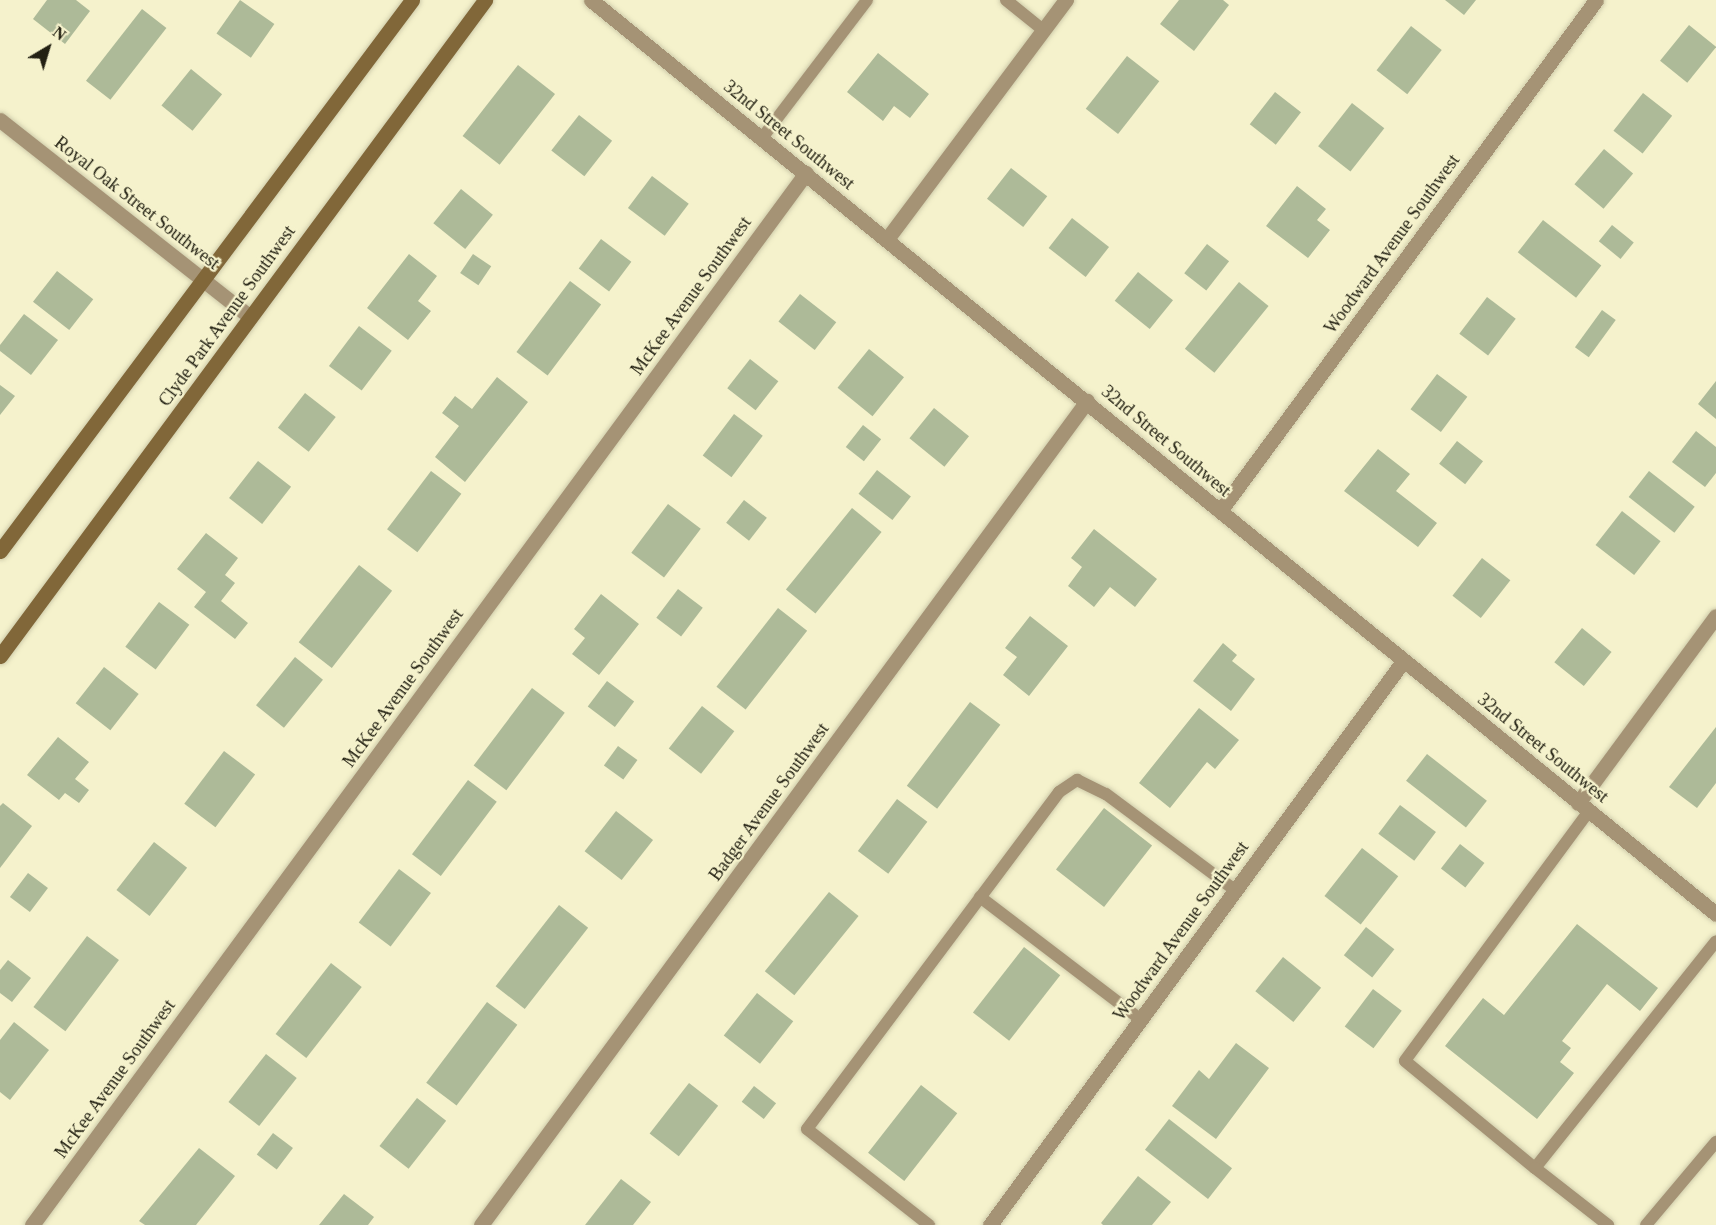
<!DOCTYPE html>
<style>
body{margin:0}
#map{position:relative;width:1716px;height:1225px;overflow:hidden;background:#f5f2cc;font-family:"Times New Roman",serif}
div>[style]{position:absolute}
.building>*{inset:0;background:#adba98;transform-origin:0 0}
.roads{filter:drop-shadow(0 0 2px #cfccab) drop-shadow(0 0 2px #cfccab)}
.service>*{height:12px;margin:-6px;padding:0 6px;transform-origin:6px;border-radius:6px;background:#a59375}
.minor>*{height:15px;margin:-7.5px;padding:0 7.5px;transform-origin:7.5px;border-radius:7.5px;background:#a59375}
.tertiary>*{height:15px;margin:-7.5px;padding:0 7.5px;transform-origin:7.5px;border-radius:7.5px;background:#a59375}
.secondary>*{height:15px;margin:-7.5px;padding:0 7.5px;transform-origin:7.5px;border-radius:7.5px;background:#816739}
span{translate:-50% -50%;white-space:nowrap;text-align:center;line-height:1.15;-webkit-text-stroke:4.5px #f5f2cc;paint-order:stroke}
.street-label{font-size:18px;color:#232113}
.north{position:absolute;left:18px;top:18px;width:60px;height:60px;-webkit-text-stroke:4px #f5f2cc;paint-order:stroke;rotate:38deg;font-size:16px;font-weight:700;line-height:24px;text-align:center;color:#232113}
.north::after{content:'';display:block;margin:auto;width:21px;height:27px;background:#232113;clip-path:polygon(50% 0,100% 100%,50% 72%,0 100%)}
</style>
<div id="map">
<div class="building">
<div style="clip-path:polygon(47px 0,76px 0,90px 11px,65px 44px,33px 19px)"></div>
<div style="left:240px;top:0;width:42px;height:41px;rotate:35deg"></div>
<div style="clip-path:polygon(1179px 0,1223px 0,1229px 5px,1194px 51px,1160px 24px)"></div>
<div style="clip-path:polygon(1445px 0,1476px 0,1464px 15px)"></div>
<div style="left:142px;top:9px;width:31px;height:91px;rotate:38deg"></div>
<div style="left:1689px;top:25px;width:35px;height:46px;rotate:39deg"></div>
<div style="left:1411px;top:26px;width:39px;height:56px;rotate:38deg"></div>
<div style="clip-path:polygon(878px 53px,929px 94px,910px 118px,894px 106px,883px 121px,847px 92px)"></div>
<div style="left:1127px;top:56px;width:41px;height:67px;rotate:38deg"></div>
<div style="left:518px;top:65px;width:47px;height:90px;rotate:38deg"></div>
<div style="left:191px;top:69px;width:40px;height:47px;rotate:39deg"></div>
<div style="left:1275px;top:92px;width:33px;height:41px;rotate:38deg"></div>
<div style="left:1643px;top:93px;width:37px;height:48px;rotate:38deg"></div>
<div style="left:1352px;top:103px;width:41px;height:55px;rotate:38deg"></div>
<div style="left:579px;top:115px;width:42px;height:45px;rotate:38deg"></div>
<div style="left:1604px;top:149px;width:38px;height:46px;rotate:40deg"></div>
<div style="left:1011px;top:168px;width:46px;height:39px;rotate:38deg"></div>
<div style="left:652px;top:176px;width:46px;height:40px;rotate:37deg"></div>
<div style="clip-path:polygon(1297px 186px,1326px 209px,1317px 220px,1330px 230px,1308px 258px,1266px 226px)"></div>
<div style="left:461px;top:189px;width:41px;height:44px;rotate:39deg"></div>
<div style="left:1072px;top:218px;width:47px;height:38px;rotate:38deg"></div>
<div style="left:1543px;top:220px;width:74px;height:41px;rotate:38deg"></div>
<div style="left:1612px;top:225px;width:28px;height:21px;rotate:39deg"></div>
<div style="left:601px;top:239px;width:38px;height:37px;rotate:37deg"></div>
<div style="left:1207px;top:244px;width:28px;height:37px;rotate:38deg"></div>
<div style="clip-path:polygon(409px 254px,437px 276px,418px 301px,431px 311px,408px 340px,367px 308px)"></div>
<div style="left:473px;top:254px;width:22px;height:23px;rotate:34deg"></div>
<div style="left:57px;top:271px;width:46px;height:39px;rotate:38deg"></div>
<div style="left:1138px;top:272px;width:45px;height:37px;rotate:39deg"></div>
<div style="left:570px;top:281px;width:39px;height:89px;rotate:37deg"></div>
<div style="left:1239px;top:282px;width:38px;height:86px;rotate:39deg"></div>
<div style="left:800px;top:294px;width:46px;height:35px;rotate:38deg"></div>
<div style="left:1487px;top:297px;width:36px;height:46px;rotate:37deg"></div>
<div style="left:1602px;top:310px;width:17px;height:46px;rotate:36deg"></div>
<div style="clip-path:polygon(24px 314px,58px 340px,31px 375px,0 351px,0 345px)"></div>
<div style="left:359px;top:326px;width:41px;height:50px;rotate:37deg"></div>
<div style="left:869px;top:349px;width:45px;height:50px;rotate:39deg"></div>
<div style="left:750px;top:359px;width:36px;height:37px;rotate:38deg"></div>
<div style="left:1437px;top:374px;width:38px;height:44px;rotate:37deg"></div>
<div style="clip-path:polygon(497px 377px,528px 402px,465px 482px,435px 457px,459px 426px,442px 413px,455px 396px,472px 409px)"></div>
<div style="clip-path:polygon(1716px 381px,1716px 419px,1698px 404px)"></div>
<div style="clip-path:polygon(0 385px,15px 396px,0 415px)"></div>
<div style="left:305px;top:393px;width:39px;height:44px;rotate:38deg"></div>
<div style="left:934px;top:408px;width:45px;height:39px;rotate:39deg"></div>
<div style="left:734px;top:414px;width:36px;height:52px;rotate:37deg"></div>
<div style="left:863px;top:425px;width:23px;height:28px;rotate:38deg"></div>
<div style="clip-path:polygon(1696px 431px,1716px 447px,1716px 473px,1705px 487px,1672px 462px)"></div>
<div style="left:1457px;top:441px;width:33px;height:29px;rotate:38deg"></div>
<div style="clip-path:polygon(1378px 449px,1410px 474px,1396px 491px,1437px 523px,1418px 547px,1344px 491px)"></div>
<div style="left:258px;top:461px;width:42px;height:47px;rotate:38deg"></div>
<div style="left:877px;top:470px;width:43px;height:30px;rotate:38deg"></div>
<div style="left:431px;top:471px;width:38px;height:73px;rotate:37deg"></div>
<div style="left:1649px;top:471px;width:58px;height:33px;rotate:38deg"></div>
<div style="left:744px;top:500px;width:29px;height:29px;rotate:38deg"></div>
<div style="left:668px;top:504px;width:41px;height:61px;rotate:37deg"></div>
<div style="left:852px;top:508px;width:38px;height:105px;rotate:39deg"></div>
<div style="left:1622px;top:511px;width:49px;height:43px;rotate:38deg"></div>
<div style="clip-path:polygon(1094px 529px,1157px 579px,1135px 607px,1110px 587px,1094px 607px,1068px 586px,1082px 567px,1071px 558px)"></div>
<div style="clip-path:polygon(206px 533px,238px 558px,225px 575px,235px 583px,221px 601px,248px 623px,235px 639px,194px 607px,206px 592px,177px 569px)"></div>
<div style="left:1482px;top:558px;width:36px;height:48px;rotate:38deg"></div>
<div style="left:359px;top:565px;width:42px;height:98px;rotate:38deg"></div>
<div style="left:678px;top:589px;width:31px;height:36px;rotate:37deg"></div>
<div style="clip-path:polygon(601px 594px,639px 624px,599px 675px,572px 654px,585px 638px,574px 629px)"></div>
<div style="left:159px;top:602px;width:38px;height:56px;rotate:37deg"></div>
<div style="left:778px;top:608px;width:37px;height:100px;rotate:38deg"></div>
<div style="clip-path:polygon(1030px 616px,1068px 646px,1029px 696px,1003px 675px,1017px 657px,1005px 648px)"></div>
<div style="left:1582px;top:628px;width:38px;height:44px;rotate:39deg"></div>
<div style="clip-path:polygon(1223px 643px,1237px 655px,1232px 661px,1255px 679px,1231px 711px,1193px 681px)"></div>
<div style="left:295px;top:657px;width:36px;height:62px;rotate:39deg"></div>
<div style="left:104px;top:667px;width:44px;height:46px;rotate:38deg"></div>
<div style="left:607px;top:681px;width:34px;height:32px;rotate:37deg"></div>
<div style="left:532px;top:688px;width:41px;height:97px;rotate:37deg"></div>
<div style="left:970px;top:702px;width:38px;height:105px;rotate:37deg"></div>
<div style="left:702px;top:706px;width:41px;height:54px;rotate:38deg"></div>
<div style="clip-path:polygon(1199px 708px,1239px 740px,1215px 769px,1207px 762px,1170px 808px,1139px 783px)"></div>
<div style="clip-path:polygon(1716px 727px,1716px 783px,1697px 808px,1669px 787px)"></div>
<div style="clip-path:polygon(58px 737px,89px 762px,75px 779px,89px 790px,79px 803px,65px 793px,59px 800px,27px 775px)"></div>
<div style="left:618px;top:746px;width:24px;height:24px;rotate:36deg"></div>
<div style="left:224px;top:751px;width:39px;height:66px;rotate:37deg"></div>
<div style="left:1427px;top:754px;width:76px;height:34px;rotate:38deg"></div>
<div style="left:468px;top:780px;width:36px;height:93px;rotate:37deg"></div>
<div style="left:897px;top:799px;width:38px;height:65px;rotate:37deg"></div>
<div style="clip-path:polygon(3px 803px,32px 826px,0 868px,0 806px)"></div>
<div style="left:1400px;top:805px;width:45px;height:36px;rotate:37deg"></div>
<div style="left:1104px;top:808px;width:61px;height:78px;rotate:38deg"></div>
<div style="left:616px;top:811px;width:47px;height:51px;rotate:38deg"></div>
<div style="left:154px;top:842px;width:42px;height:61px;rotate:38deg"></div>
<div style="left:1460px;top:844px;width:31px;height:31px;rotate:38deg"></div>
<div style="left:1362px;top:848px;width:46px;height:61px;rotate:38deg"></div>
<div style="left:399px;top:869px;width:40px;height:67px;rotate:37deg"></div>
<div style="left:28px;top:873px;width:25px;height:30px;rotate:37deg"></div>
<div style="left:829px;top:892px;width:38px;height:102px;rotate:39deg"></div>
<div style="left:559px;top:905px;width:37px;height:103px;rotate:38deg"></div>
<div style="clip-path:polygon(1577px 924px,1658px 988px,1640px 1011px,1607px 984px,1562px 1041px,1571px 1048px,1560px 1062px,1574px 1073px,1537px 1119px,1445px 1046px,1483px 998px,1504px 1015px)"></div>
<div style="left:1366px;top:927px;width:36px;height:36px;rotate:38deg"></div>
<div style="left:87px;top:936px;width:40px;height:89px;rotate:37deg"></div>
<div style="left:1024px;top:947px;width:46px;height:83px;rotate:38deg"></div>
<div style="left:1283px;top:957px;width:49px;height:44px;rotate:39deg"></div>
<div style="clip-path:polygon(8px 960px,31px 978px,12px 1002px,0 993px,0 970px)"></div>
<div style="left:331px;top:963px;width:39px;height:90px;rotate:38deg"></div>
<div style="left:1373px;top:989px;width:36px;height:47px;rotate:37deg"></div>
<div style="left:757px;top:993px;width:46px;height:54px;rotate:38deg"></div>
<div style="left:487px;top:1002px;width:38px;height:101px;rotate:37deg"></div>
<div style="clip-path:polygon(14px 1022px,49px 1050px,10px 1100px,0 1092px,0 1040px)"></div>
<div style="clip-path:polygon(1236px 1043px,1269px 1068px,1216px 1139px,1172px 1106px,1199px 1070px,1209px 1079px)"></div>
<div style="left:266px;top:1054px;width:39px;height:61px;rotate:38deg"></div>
<div style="left:689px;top:1083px;width:37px;height:64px;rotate:38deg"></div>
<div style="left:921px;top:1085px;width:46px;height:86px;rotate:38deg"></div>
<div style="left:754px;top:1086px;width:28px;height:20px;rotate:38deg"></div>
<div style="left:417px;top:1098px;width:37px;height:61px;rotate:38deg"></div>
<div style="left:1169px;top:1119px;width:80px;height:39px;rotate:38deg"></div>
<div style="left:273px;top:1133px;width:25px;height:27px;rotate:37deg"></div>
<div style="clip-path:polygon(199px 1148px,235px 1176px,196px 1225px,145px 1225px,139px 1221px)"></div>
<div style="clip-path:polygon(1138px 1176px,1171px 1202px,1152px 1225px,1103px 1225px,1101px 1223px)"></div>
<div style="clip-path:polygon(621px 1179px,651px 1202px,633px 1225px,585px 1225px)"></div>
<div style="clip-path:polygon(344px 1194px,374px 1217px,368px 1225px,319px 1225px)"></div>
</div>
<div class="roads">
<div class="service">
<div style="left:1006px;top:0;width:48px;rotate:39deg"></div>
<div style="left:762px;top:138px;width:173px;rotate:-52.7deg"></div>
<div style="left:1589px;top:811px;width:310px;rotate:126.4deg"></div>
<div style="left:1405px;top:1061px;width:168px;rotate:39.5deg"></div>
<div style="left:1535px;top:1168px;width:290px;rotate:-51.4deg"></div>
<div style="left:980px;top:897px;width:201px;rotate:37.3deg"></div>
<div style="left:1535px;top:1168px;width:93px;rotate:38deg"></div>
<div style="left:929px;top:1225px;width:155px;rotate:-141.8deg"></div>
<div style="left:807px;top:1129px;width:421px;rotate:-53.2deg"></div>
<div style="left:1059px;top:792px;width:22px;rotate:-34deg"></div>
<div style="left:1077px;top:780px;width:32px;rotate:26deg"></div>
<div style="left:1106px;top:794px;width:161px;rotate:36.7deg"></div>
<div style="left:1646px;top:1225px;width:109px;rotate:-49.9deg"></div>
</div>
<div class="minor">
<div style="left:0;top:120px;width:318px;rotate:38.2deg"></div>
<div style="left:887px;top:239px;width:299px;rotate:-53.2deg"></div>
<div style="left:1220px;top:511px;width:634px;rotate:-53.65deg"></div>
<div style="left:1578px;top:803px;width:232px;rotate:-53.6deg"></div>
<div style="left:32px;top:1225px;width:1306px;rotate:-53.66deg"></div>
<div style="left:481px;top:1225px;width:1023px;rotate:-53.67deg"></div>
<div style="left:990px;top:1225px;width:700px;rotate:-53.77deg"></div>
</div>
<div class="tertiary">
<div style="left:591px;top:0;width:1449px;rotate:39.09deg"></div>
</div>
<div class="secondary">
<div style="left:0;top:551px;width:688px;rotate:-53.21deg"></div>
<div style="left:0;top:656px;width:816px;rotate:-53.52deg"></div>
</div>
</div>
<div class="street-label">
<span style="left:789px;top:135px;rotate:39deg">32nd Street Southwest</span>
<span style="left:137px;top:203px;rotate:38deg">Royal Oak Street Southwest</span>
<span style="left:1392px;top:244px;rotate:-54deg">Woodward Avenue Southwest</span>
<span style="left:691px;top:296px;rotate:-54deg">McKee Avenue Southwest</span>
<span style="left:227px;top:316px;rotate:-54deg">Clyde Park Avenue Southwest</span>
<span style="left:1166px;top:441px;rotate:40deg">32nd Street Southwest</span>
<span style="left:403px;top:688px;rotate:-54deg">McKee Avenue Southwest</span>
<span style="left:1543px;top:748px;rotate:39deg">32nd Street Southwest</span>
<span style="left:769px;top:802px;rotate:-54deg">Badger Avenue Southwest</span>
<span style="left:1181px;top:931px;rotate:-54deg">Woodward Avenue Southwest</span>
<span style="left:115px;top:1079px;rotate:-54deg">McKee Avenue Southwest</span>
</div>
<div class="north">N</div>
</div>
